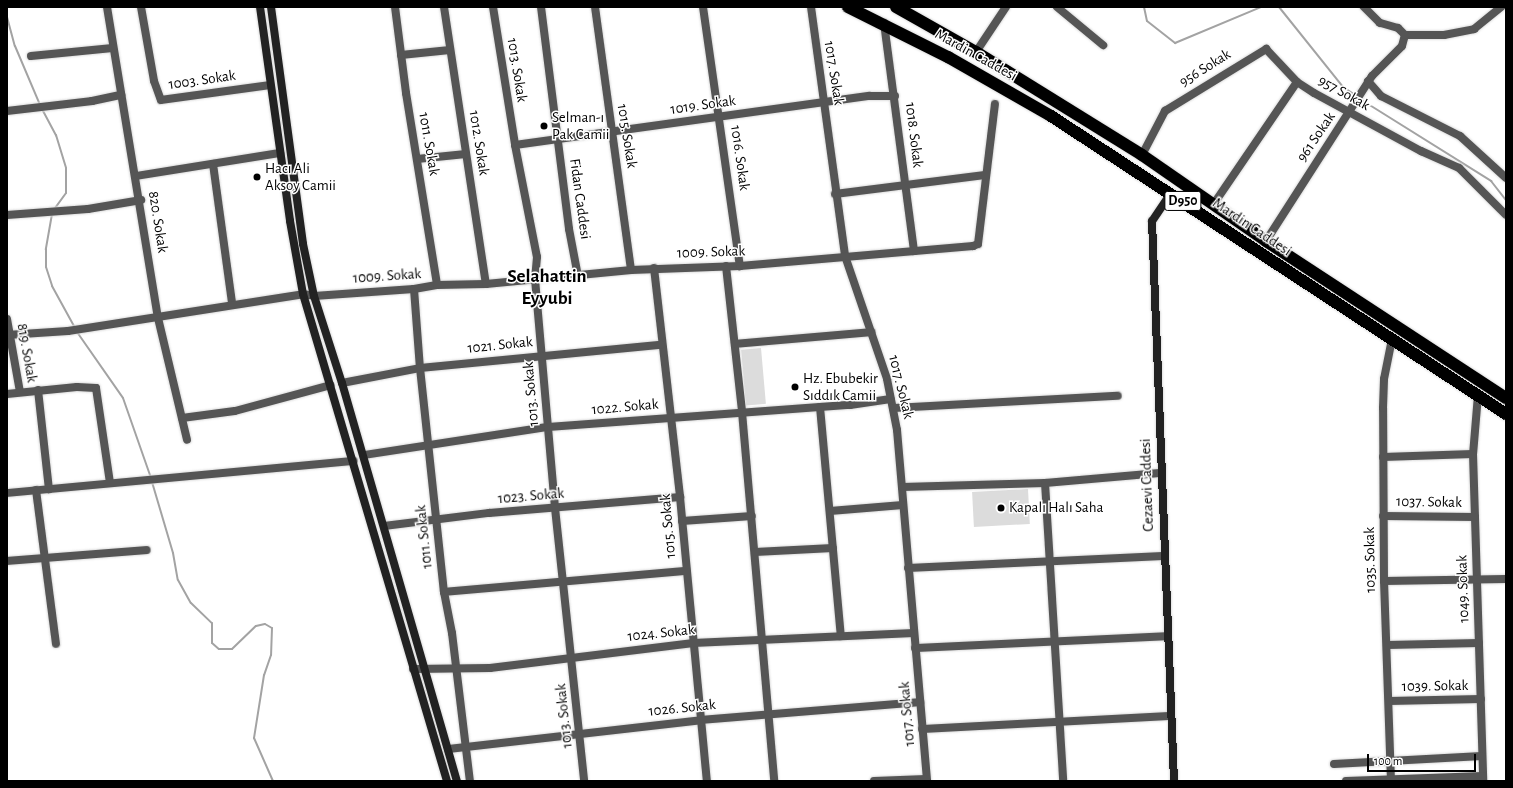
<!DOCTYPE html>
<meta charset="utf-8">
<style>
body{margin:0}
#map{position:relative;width:1513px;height:788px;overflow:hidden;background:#fff;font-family:"Alegreya Sans",sans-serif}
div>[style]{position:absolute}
.green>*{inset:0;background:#dcdcdc;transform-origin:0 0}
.stream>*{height:2px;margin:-1px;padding:0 1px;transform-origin:1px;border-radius:1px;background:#a3a3a3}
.roads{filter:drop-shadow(0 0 1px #dbdbdb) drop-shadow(0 0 1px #dbdbdb)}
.street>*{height:8px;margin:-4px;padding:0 4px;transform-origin:4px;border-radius:4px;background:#555}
.secondary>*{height:8px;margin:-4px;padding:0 4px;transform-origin:4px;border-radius:4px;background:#222}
.highway>*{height:12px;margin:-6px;padding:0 6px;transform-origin:6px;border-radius:6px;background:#000}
.dots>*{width:11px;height:11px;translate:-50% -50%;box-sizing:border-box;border:2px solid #fff;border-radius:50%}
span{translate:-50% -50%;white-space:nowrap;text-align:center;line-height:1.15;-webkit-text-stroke:3px #fff;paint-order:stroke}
.shield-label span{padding:1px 3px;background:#fff;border:1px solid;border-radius:3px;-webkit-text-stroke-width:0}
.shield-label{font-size:14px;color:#000;font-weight:700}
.street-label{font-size:15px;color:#000}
.poi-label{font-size:15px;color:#000}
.left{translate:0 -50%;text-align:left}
.district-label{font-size:19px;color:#000;font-weight:700}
.frame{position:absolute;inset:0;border:8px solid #000;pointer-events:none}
.scale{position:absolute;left:1367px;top:754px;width:109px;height:18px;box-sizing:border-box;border:2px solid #000;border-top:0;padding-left:5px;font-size:12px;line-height:14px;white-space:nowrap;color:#000;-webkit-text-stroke:3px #fff;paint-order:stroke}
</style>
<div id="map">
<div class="green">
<div style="left:761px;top:348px;width:56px;height:20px;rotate:85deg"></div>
<div style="left:1028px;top:489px;width:35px;height:56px;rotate:87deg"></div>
</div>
<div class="stream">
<div style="left:1144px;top:7px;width:14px;rotate:78deg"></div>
<div style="left:1147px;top:21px;width:36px;rotate:38deg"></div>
<div style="left:1175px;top:43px;width:93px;rotate:-22.7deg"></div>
<div style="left:1279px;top:7px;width:102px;rotate:51.3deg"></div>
<div style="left:1343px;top:87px;width:17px;rotate:33deg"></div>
<div style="left:7px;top:17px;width:30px;rotate:75deg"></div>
<div style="left:15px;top:46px;width:64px;rotate:67deg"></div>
<div style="left:1360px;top:99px;width:155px;rotate:32deg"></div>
<div style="left:1491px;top:181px;width:24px;rotate:52deg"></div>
<div style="left:42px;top:109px;width:30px;rotate:62deg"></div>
<div style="left:56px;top:135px;width:34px;rotate:73deg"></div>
<div style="left:66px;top:168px;width:25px;rotate:90deg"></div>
<div style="left:66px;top:193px;width:19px;rotate:126deg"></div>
<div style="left:52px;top:214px;width:36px;rotate:100deg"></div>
<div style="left:46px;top:249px;width:18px;rotate:90deg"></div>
<div style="left:46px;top:267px;width:20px;rotate:72deg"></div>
<div style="left:52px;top:286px;width:48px;rotate:61.3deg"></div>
<div style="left:77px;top:332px;width:80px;rotate:55.1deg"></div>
<div style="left:123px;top:398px;width:85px;rotate:70.7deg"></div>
<div style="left:152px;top:482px;width:74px;rotate:73.5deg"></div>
<div style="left:173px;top:553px;width:27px;rotate:80deg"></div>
<div style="left:178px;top:580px;width:26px;rotate:61deg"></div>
<div style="left:191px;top:603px;width:29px;rotate:44deg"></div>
<div style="left:212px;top:623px;width:20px;rotate:90deg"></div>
<div style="left:212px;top:643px;width:9px;rotate:41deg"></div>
<div style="left:219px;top:649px;width:13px"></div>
<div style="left:232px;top:649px;width:33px;rotate:-44deg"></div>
<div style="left:256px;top:626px;width:9px;rotate:-13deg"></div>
<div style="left:265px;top:624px;width:8px;rotate:30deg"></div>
<div style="left:272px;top:628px;width:27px;rotate:92deg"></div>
<div style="left:271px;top:655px;width:21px;rotate:109deg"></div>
<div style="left:264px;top:675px;width:64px;rotate:99deg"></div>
<div style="left:254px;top:738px;width:47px;rotate:66.2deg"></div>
</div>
<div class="roads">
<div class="street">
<div style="left:107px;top:7px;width:315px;rotate:80.7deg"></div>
<div style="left:158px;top:318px;width:125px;rotate:76.6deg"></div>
<div style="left:141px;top:7px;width:75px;rotate:80deg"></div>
<div style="left:154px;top:81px;width:20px;rotate:70deg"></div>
<div style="left:161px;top:100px;width:110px;rotate:-7.8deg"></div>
<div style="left:395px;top:7px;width:87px;rotate:82.7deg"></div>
<div style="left:406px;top:93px;width:194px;rotate:80.8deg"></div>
<div style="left:444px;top:7px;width:280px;rotate:81.4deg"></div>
<div style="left:493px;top:7px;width:140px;rotate:80.9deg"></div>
<div style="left:515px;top:145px;width:114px;rotate:78.9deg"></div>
<div style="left:537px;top:257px;width:22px;rotate:95deg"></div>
<div style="left:535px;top:279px;width:230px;rotate:85deg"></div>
<div style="left:555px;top:508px;width:275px;rotate:83.9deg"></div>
<div style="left:541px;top:7px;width:224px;rotate:82.8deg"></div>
<div style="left:569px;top:229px;width:48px;rotate:79.2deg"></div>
<div style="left:595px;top:7px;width:265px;rotate:82.2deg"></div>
<div style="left:703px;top:7px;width:262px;rotate:81.9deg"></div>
<div style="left:811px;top:7px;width:251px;rotate:82.2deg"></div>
<div style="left:845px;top:256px;width:130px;rotate:71.1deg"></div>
<div style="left:887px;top:379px;width:52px;rotate:78.9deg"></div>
<div style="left:897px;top:430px;width:352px;rotate:85.1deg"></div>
<div style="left:1057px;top:7px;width:60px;rotate:39.6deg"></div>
<div style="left:884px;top:23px;width:230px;rotate:82.5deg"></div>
<div style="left:1405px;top:35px;width:39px"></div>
<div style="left:1444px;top:35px;width:31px;rotate:-11deg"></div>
<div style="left:1474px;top:29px;width:35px;rotate:-39deg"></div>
<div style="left:976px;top:52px;width:54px;rotate:-56.3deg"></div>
<div style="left:401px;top:55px;width:49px;rotate:-5.8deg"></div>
<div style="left:31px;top:56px;width:82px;rotate:-5.6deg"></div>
<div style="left:1368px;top:81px;width:20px;rotate:49deg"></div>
<div style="left:1381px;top:96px;width:89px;rotate:26.9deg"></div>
<div style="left:1460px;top:136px;width:62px;rotate:42.4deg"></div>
<div style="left:7px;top:111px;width:86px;rotate:-6.7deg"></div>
<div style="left:92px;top:101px;width:30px;rotate:-12deg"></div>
<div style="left:515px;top:145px;width:358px;rotate:-7.9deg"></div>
<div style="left:870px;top:96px;width:25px"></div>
<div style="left:1142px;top:155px;width:50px;rotate:-62.4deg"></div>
<div style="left:1165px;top:111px;width:119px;rotate:-31.5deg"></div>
<div style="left:1266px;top:49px;width:45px;rotate:46.8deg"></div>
<div style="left:1297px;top:82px;width:20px;rotate:33deg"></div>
<div style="left:1314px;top:93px;width:122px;rotate:28.5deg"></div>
<div style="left:1421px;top:151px;width:42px;rotate:24.1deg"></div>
<div style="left:1459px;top:168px;width:66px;rotate:45deg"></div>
<div style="left:417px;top:159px;width:49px;rotate:-5.8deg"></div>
<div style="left:213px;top:164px;width:140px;rotate:82.2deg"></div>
<div style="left:136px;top:176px;width:146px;rotate:-9.1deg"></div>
<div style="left:835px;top:194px;width:151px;rotate:-7.2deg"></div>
<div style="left:1213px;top:205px;width:149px;rotate:-55.7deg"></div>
<div style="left:7px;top:215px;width:81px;rotate:-4.2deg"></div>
<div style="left:88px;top:209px;width:54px;rotate:-9.6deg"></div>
<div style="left:1266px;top:241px;width:196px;rotate:-57.3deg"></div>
<div style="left:1372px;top:76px;width:42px;rotate:-45deg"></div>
<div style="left:1402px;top:46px;width:11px;rotate:-75deg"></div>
<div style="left:1405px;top:35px;width:10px;rotate:-135deg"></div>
<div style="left:1398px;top:28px;width:19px;rotate:-164deg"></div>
<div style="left:1380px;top:23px;width:23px;rotate:-135deg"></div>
<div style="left:726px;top:266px;width:147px;rotate:83.7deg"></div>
<div style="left:742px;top:412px;width:370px;rotate:85deg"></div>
<div style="left:654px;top:268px;width:230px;rotate:83.5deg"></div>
<div style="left:680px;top:497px;width:285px;rotate:84.6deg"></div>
<div style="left:414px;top:289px;width:79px;rotate:85.7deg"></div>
<div style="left:420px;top:368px;width:225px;rotate:83.9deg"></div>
<div style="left:444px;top:592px;width:42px;rotate:79deg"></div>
<div style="left:452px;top:633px;width:149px;rotate:83.1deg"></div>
<div style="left:7px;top:319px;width:74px;rotate:79.9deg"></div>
<div style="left:7px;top:335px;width:61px;rotate:-3.8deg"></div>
<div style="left:68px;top:331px;width:238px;rotate:-8.9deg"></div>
<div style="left:303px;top:294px;width:11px;rotate:10deg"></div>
<div style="left:314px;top:296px;width:100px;rotate:-4deg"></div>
<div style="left:414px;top:289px;width:23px;rotate:-10deg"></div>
<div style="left:437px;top:285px;width:49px;rotate:-1.2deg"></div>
<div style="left:486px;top:284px;width:146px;rotate:-5.5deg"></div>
<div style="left:631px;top:270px;width:109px;rotate:-2.1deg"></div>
<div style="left:740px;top:266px;width:234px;rotate:-4.9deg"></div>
<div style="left:973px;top:246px;width:5px;rotate:-22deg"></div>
<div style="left:978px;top:244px;width:141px;rotate:-83.1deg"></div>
<div style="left:735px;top:344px;width:137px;rotate:-5deg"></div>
<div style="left:342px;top:383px;width:79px;rotate:-10.9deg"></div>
<div style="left:420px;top:368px;width:242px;rotate:-5.5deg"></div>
<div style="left:38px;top:390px;width:100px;rotate:83.7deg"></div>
<div style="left:7px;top:394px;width:70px;rotate:-5.7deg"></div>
<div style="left:77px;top:387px;width:19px;rotate:3deg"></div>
<div style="left:96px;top:388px;width:96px;rotate:81.6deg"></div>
<div style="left:1478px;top:395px;width:59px;rotate:94.8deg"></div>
<div style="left:1473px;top:454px;width:327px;rotate:88.2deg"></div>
<div style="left:820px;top:407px;width:230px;rotate:84.8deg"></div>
<div style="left:893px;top:408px;width:225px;rotate:-3.1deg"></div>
<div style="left:182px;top:418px;width:53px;rotate:-7.5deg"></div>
<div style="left:235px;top:411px;width:99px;rotate:-15.2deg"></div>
<div style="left:364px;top:455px;width:186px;rotate:-8.7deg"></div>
<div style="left:548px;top:427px;width:303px;rotate:-4.2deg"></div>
<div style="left:850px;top:405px;width:41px;rotate:-8.3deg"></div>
<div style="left:1383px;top:457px;width:90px;rotate:-1.9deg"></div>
<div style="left:1045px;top:483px;width:299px;rotate:86.5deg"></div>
<div style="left:902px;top:487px;width:143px;rotate:-1.6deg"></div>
<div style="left:1045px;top:483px;width:115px;rotate:-5deg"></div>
<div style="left:36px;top:490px;width:155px;rotate:82.6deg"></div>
<div style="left:7px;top:493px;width:348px;rotate:-5.3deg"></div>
<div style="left:830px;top:511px;width:73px;rotate:-4.7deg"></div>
<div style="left:1383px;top:516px;width:92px;rotate:0.6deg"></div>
<div style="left:682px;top:521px;width:70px;rotate:-4.1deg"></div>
<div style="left:384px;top:526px;width:106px;rotate:-7.1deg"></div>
<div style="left:489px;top:513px;width:192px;rotate:-4.8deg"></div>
<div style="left:755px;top:552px;width:78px;rotate:-2.9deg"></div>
<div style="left:7px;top:561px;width:140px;rotate:-4.5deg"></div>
<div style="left:908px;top:568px;width:255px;rotate:-2.7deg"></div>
<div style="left:1384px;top:581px;width:122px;rotate:-0.9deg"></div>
<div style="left:444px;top:592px;width:243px;rotate:-5deg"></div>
<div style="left:1387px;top:645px;width:92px;rotate:-1.2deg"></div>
<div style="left:915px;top:648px;width:252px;rotate:-2.7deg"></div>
<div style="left:413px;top:669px;width:77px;rotate:-0.7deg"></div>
<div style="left:490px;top:668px;width:205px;rotate:-7deg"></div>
<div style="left:693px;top:643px;width:221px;rotate:-2.6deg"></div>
<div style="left:1389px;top:701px;width:92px;rotate:-1.2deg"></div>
<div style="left:922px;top:729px;width:248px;rotate:-3deg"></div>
<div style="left:448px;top:749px;width:255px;rotate:-6.5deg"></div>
<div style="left:701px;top:720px;width:220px;rotate:-4.7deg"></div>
<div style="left:1334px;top:764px;width:148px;rotate:-3.1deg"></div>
<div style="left:874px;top:781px;width:52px;rotate:-2.2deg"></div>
<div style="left:1346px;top:781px;width:137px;rotate:-2.1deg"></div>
<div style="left:1391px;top:781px;width:200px;rotate:-92deg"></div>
<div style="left:1384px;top:581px;width:173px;rotate:-90.3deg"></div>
<div style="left:1383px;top:408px;width:29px;rotate:-88deg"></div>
<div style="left:1384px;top:379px;width:41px;rotate:-78.7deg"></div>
</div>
<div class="secondary">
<div style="left:260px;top:7px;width:216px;rotate:82deg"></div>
<div style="left:290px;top:221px;width:74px;rotate:79.9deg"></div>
<div style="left:303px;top:294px;width:508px;rotate:73.53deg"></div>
<div style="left:271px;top:7px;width:239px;rotate:82.3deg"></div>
<div style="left:303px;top:244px;width:53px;rotate:78.1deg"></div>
<div style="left:314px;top:296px;width:91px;rotate:72.2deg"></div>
<div style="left:342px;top:383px;width:414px;rotate:73.9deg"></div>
<div style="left:1171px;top:193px;width:34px;rotate:124deg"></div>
<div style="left:1152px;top:221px;width:560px;rotate:87.75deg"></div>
</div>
<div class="highway">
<div style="left:848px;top:7px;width:112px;rotate:26.6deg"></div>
<div style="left:948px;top:57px;width:119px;rotate:29.8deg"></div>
<div style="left:1051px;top:116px;width:544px;rotate:33.22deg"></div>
<div style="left:896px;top:7px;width:92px;rotate:29.4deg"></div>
<div style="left:976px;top:52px;width:195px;rotate:31.8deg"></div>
<div style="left:1142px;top:155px;width:151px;rotate:34.7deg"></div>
<div style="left:1266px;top:241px;width:287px;rotate:33.2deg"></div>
</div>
</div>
<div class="dots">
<div style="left:544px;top:126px;background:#000"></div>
<div style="left:257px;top:177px;background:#000"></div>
<div style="left:795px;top:387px;background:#000"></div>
<div style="left:1001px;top:508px;background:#000"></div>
</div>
<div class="shield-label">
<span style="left:1183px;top:201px">D950</span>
</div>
<div class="street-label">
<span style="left:976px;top:55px;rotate:29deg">Mardin Caddesi</span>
<span style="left:1205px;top:68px;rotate:-32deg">956 Sokak</span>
<span style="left:517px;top:70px;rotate:81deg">1013. Sokak</span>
<span style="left:834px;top:73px;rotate:81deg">1017. Sokak</span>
<span style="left:202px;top:80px;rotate:-8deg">1003. Sokak</span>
<span style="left:1344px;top:93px;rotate:29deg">957 Sokak</span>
<span style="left:703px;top:105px;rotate:-8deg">1019. Sokak</span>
<span style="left:914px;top:135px;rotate:83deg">1018. Sokak</span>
<span style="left:627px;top:136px;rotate:81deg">1015. Sokak</span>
<span style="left:1316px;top:137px;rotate:-56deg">961 Sokak</span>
<span style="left:479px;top:143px;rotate:81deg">1012. Sokak</span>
<span style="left:429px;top:144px;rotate:80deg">1011. Sokak</span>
<span style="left:740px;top:158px;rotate:82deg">1016. Sokak</span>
<span style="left:580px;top:199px;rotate:82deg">Fidan Caddesi</span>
<span style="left:158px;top:222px;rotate:81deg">820. Sokak</span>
<span style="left:1252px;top:227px;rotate:34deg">Mardin Caddesi</span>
<span style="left:711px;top:252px;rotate:-2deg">1009. Sokak</span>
<span style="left:387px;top:276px;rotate:-4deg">1009. Sokak</span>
<span style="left:500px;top:345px;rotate:-6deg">1021. Sokak</span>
<span style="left:27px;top:353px;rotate:80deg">819. Sokak</span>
<span style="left:901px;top:387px;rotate:76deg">1017. Sokak</span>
<span style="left:531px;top:394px;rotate:-95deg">1013. Sokak</span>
<span style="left:625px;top:407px;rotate:-5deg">1022. Sokak</span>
<span style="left:1147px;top:485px;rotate:-92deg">Cezaevi Caddesi</span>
<span style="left:531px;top:496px;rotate:-5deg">1023. Sokak</span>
<span style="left:1429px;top:502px;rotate:1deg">1037. Sokak</span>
<span style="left:668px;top:526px;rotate:-95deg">1015. Sokak</span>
<span style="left:424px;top:537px;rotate:-96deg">1011. Sokak</span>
<span style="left:1370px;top:560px;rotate:-91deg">1035. Sokak</span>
<span style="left:1463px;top:589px;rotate:-92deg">1049. Sokak</span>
<span style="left:661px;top:633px;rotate:-6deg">1024. Sokak</span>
<span style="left:1435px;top:686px;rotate:-1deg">1039. Sokak</span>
<span style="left:682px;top:708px;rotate:-6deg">1026. Sokak</span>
<span style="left:907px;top:714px;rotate:-95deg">1017. Sokak</span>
<span style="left:564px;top:716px;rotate:-96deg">1013. Sokak</span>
</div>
<div class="poi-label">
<span class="left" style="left:552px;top:126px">Selman-ı<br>Pak Camii</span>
<span class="left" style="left:265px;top:177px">Hacı Ali<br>Aksoy Camii</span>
<span class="left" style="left:803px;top:387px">Hz. Ebubekir<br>Sıddık Camii</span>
<span class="left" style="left:1009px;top:508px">Kapalı Halı Saha</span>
</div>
<div class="district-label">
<span style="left:547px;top:288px">Selahattin<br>Eyyubi</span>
</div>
<div class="frame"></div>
<div class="scale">100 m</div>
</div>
